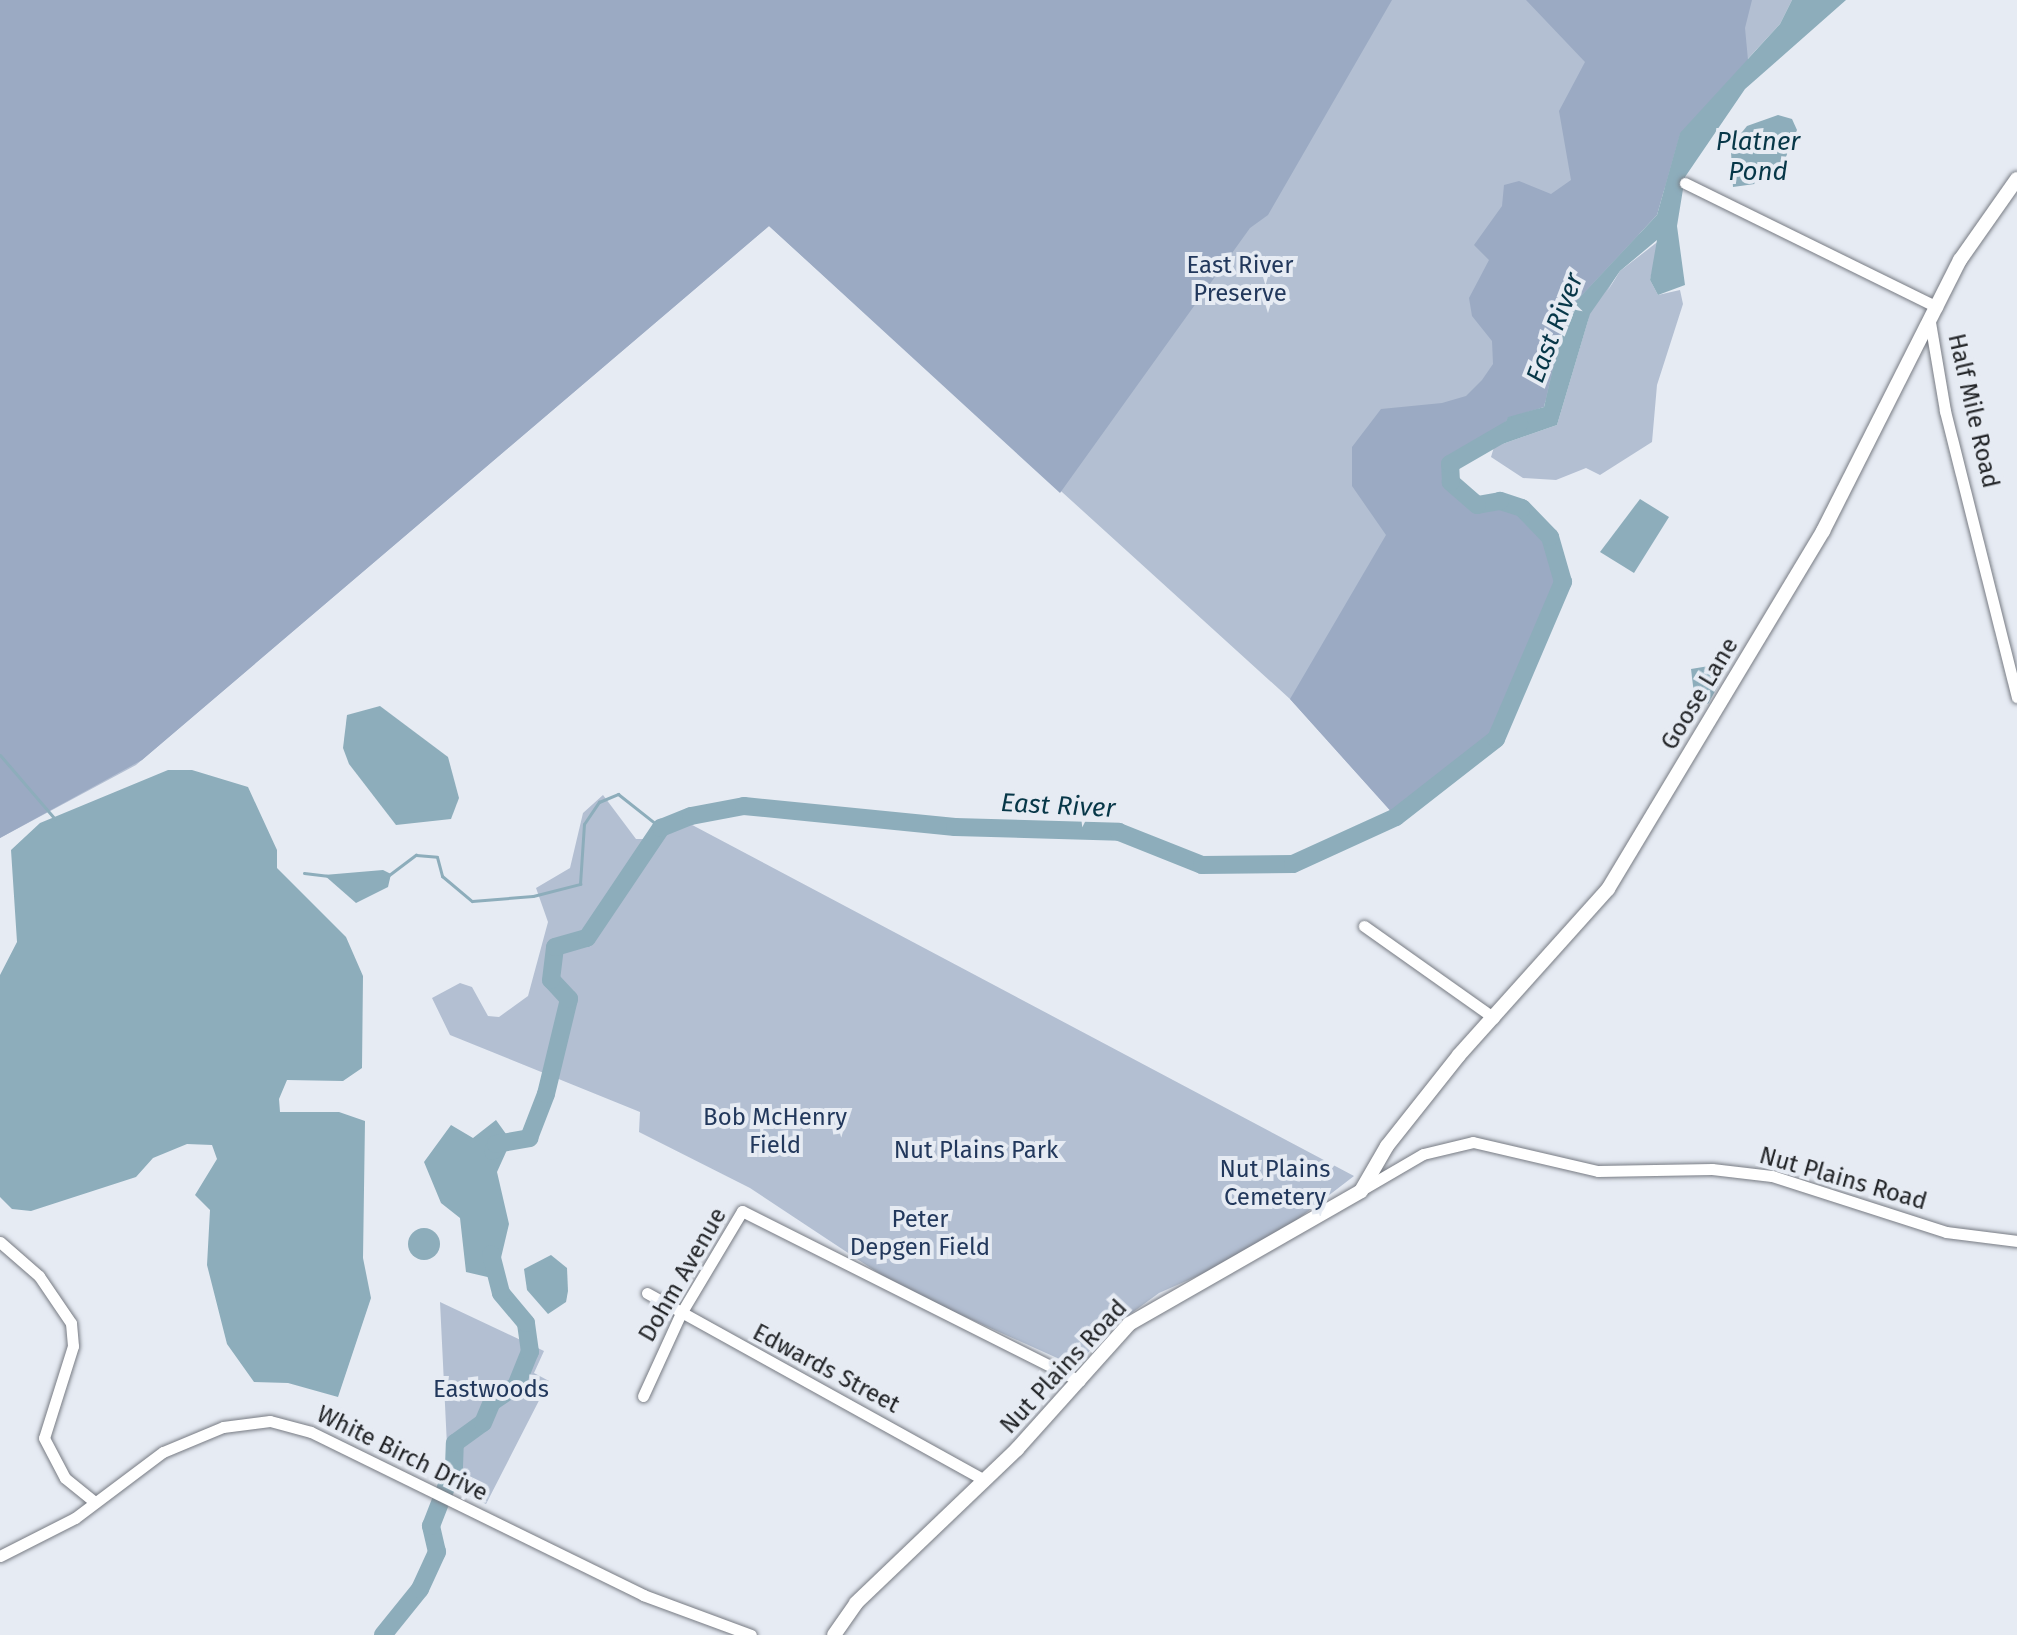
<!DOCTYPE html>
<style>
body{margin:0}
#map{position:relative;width:2017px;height:1635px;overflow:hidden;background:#e6ebf3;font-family:"Fira Sans",sans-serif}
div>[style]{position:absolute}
.green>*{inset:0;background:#b3bfd2}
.forest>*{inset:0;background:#9baac3}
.water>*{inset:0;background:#8dadbb}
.round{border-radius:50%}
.stream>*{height:3px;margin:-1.5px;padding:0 1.5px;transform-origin:1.5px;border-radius:1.5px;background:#8dadbb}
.river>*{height:18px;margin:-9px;padding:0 9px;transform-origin:9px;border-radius:9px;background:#8dadbb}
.roads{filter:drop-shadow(0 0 2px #777b83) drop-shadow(0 0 2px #777b83)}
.minor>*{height:11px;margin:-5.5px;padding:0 5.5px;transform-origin:5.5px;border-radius:5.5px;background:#fff}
.tertiary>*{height:14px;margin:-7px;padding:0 7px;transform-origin:7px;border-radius:7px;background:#fff}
span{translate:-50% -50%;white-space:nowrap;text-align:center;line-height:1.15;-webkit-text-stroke:8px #e6ebf3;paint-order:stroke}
.park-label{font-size:24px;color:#22385c}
.street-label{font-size:24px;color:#222427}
.water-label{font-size:26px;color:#073748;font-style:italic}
</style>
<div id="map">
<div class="green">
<div style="clip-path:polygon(0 0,1792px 0,1780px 24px,1719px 90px,1607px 292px,1620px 271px,1660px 240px,1650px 280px,1658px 295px,1680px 290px,1683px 304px,1657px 385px,1652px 442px,1600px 475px,1586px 468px,1556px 480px,1523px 478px,1491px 457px,1494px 447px,1557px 425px,1589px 317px,1561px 383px,1519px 432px,1497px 434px,1451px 464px,1460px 497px,1477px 505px,1500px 501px,1522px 508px,1550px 537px,1396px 817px,1290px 699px,769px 226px,136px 765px,0 838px)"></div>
<div style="clip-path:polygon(603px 795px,636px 839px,648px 839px,679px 818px,1354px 1176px,1259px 1249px,1159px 1293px,1114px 1326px,1075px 1366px,901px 1288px,750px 1188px,639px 1132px,640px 1112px,450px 1035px,432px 998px,460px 983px,472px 987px,488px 1016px,499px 1017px,528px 996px,548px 922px,536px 888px,570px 868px,583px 813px)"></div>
<div style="clip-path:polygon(440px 1302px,544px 1351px,534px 1373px,549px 1381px,486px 1504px,449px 1487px)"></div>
</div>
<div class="forest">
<div style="clip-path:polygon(0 0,1392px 0,1268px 215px,1250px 228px,1060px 493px,769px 226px,142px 760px,0 838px)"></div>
<div style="clip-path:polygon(1526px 0,1752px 0,1745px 28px,1748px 60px,1680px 134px,1657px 215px,1566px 312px,1544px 407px,1508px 418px,1497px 434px,1451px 464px,1460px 497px,1477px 505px,1500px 501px,1522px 508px,1550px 537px,1563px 582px,1496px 739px,1396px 817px,1290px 699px,1386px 535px,1352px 486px,1352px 447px,1381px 409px,1442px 403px,1466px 396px,1482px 380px,1493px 364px,1492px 341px,1472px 316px,1469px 298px,1489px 260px,1474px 245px,1502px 206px,1504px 185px,1519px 181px,1551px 194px,1571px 180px,1559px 111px,1585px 62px)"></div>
</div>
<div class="water">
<div style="clip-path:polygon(1792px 0,1846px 0,1745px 89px,1685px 177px,1677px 226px,1685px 285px,1658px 295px,1650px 280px,1657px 240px,1620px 271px,1590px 314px,1557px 425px,1494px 447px,1508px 417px,1544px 407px,1566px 312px,1657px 215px,1680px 133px,1780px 24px)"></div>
<div style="clip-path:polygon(1778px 115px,1792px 119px,1797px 130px,1776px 181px,1733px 187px,1731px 152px,1738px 137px,1747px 126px)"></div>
<div style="clip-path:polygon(1640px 499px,1669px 517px,1634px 573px,1600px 552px)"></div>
<div style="clip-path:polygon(1715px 665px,1718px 686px,1708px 704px,1694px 694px,1691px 669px)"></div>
<div style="clip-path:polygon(380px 706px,448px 757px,459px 798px,451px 819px,396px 825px,349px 764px,343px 748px,347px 715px)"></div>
<div style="clip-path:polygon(168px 770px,192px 770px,248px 787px,277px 850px,277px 868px,346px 937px,363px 976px,362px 1068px,343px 1081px,287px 1080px,279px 1099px,280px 1112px,339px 1112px,365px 1121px,363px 1258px,371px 1298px,338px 1397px,288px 1383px,254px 1382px,227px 1344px,207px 1265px,210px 1210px,195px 1195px,217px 1159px,212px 1145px,187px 1144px,153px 1158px,136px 1177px,31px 1211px,12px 1209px,0 1197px,0 975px,17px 942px,11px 850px,40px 823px)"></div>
<div style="clip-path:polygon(383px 870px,391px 874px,388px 887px,356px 903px,324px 875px)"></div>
<div style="clip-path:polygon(496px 1120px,511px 1141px,497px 1172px,509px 1224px,496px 1279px,466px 1272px,460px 1218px,441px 1203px,424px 1162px,451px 1125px,473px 1138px)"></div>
<div class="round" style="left:408px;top:1228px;width:32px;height:32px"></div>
<div style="clip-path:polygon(551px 1255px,567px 1268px,568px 1291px,566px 1302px,548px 1314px,527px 1290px,524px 1269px)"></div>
</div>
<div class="stream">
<div style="left:0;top:755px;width:84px;rotate:49.3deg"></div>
<div style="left:304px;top:873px;width:23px;rotate:7deg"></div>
<div style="left:389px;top:875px;width:34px;rotate:-37deg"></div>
<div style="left:416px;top:855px;width:21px;rotate:5deg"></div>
<div style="left:437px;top:857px;width:20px;rotate:75deg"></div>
<div style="left:442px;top:876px;width:39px;rotate:40deg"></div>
<div style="left:472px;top:901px;width:61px;rotate:-4.7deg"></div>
<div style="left:533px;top:896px;width:49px;rotate:-14.3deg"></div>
<div style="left:580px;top:884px;width:60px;rotate:-86.2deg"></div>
<div style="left:584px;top:824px;width:27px;rotate:-56deg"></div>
<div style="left:599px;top:802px;width:21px;rotate:-23deg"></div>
<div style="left:618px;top:794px;width:55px;rotate:38.3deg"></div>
</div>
<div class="river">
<div style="left:493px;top:1151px;width:8px;rotate:-67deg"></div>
<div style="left:496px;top:1144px;width:34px;rotate:-10deg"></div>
<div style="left:529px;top:1138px;width:47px;rotate:-68.9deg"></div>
<div style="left:546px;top:1094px;width:98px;rotate:-76.4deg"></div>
<div style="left:569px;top:999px;width:26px;rotate:-133deg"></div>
<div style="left:551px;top:980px;width:33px;rotate:-83deg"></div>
<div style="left:555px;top:947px;width:33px;rotate:-16deg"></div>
<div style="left:587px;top:938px;width:133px;rotate:-56.1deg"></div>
<div style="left:661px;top:828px;width:32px;rotate:-22deg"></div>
<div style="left:691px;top:816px;width:54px;rotate:-10.7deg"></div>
<div style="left:744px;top:806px;width:212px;rotate:5.7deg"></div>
<div style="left:955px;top:827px;width:164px;rotate:1.7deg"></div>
<div style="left:1119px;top:832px;width:89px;rotate:21.7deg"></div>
<div style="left:1202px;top:865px;width:91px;rotate:-0.6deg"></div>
<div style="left:1293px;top:864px;width:113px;rotate:-24.5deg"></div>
<div style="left:1396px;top:817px;width:127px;rotate:-38deg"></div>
<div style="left:1496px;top:739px;width:171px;rotate:-66.9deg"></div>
<div style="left:1563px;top:582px;width:47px;rotate:-106.1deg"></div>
<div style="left:1550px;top:537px;width:40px;rotate:-134deg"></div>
<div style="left:1522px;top:508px;width:23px;rotate:-162deg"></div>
<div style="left:1500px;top:501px;width:23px;rotate:170deg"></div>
<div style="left:1477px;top:505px;width:35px;rotate:-139deg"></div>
<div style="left:1451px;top:482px;width:18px;rotate:-93deg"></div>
<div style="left:1450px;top:464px;width:80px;rotate:-30.1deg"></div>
<div style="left:383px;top:1635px;width:59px;rotate:-51.2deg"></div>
<div style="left:420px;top:1589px;width:41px;rotate:-65.3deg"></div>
<div style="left:437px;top:1552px;width:27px;rotate:-103deg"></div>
<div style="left:431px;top:1526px;width:63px;rotate:-68.7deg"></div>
<div style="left:454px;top:1467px;width:24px;rotate:-88deg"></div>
<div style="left:455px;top:1443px;width:34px;rotate:-36deg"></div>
<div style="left:483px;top:1423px;width:23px;rotate:-67deg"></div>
<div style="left:492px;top:1402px;width:29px;rotate:-34deg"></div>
<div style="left:516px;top:1386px;width:37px;rotate:-68deg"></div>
<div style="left:530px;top:1352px;width:29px;rotate:-98deg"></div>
<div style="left:526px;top:1323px;width:39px;rotate:-130deg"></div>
<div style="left:501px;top:1293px;width:40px;rotate:-104.4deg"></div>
</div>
<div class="roads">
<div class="minor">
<div style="left:1685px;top:183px;width:281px;rotate:26.2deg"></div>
<div style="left:1930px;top:322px;width:90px;rotate:80.4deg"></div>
<div style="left:1945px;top:411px;width:295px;rotate:75.9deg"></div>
<div style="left:1364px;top:926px;width:159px;rotate:35.3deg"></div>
<div style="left:1363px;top:1189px;width:69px;rotate:-30.3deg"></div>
<div style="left:1423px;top:1154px;width:51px;rotate:-13.5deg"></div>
<div style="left:1473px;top:1142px;width:128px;rotate:13.1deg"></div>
<div style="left:1598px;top:1171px;width:114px;rotate:-1deg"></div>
<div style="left:1712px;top:1169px;width:60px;rotate:6.7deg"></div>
<div style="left:1772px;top:1176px;width:183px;rotate:17.8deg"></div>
<div style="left:1946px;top:1232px;width:72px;rotate:7.2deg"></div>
<div style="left:0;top:1242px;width:52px;rotate:41.1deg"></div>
<div style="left:39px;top:1276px;width:57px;rotate:55.8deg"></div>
<div style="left:71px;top:1323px;width:23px;rotate:85deg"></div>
<div style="left:73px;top:1346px;width:96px;rotate:107.5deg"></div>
<div style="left:44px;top:1438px;width:45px;rotate:62.3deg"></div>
<div style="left:65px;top:1478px;width:35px;rotate:39deg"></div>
<div style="left:647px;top:1293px;width:386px;rotate:29deg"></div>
<div style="left:643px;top:1396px;width:89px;rotate:-65.4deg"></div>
<div style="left:680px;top:1315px;width:121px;rotate:-59.2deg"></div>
<div style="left:742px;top:1211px;width:378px;rotate:26.7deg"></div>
<div style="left:0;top:1556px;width:84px;rotate:-26.9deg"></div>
<div style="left:75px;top:1518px;width:110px;rotate:-36.9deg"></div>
<div style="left:163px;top:1452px;width:65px;rotate:-22.6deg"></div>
<div style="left:223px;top:1427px;width:47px;rotate:-7.3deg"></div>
<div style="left:270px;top:1421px;width:42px;rotate:15deg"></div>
<div style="left:311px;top:1432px;width:370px;rotate:26.1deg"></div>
<div style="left:643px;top:1595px;width:115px;rotate:20.3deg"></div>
</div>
<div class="tertiary">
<div style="left:834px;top:1635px;width:39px;rotate:-55deg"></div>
<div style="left:856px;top:1603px;width:223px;rotate:-43.7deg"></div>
<div style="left:1017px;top:1449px;width:168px;rotate:-48.1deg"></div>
<div style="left:1129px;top:1324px;width:267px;rotate:-29.8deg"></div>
<div style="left:1361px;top:1191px;width:52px;rotate:-60deg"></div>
<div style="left:1387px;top:1146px;width:116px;rotate:-51.6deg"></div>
<div style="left:1459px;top:1055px;width:223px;rotate:-48.1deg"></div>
<div style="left:1608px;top:889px;width:418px;rotate:-59deg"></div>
<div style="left:1823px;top:531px;width:304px;rotate:-63.2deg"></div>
<div style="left:1960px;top:260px;width:99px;rotate:-54.9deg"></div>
</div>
</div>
<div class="park-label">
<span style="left:1240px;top:280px">East River<br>Preserve</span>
<span style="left:775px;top:1132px">Bob McHenry<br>Field</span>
<span style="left:976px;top:1151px">Nut Plains Park</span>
<span style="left:1275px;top:1184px">Nut Plains<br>Cemetery</span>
<span style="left:920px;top:1234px">Peter<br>Depgen Field</span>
<span style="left:491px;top:1390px">Eastwoods</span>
</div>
<div class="street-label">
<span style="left:1973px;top:411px;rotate:77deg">Half Mile Road</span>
<span style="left:1700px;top:694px;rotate:-59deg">Goose Lane</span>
<span style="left:1843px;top:1179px;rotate:16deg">Nut Plains Road</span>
<span style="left:683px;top:1275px;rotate:-60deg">Dohm Avenue</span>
<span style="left:1064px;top:1367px;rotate:-47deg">Nut Plains Road</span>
<span style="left:826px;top:1369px;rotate:28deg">Edwards Street</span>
<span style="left:402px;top:1454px;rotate:26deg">White Birch Drive</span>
</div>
<div class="water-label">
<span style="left:1758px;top:157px">Platner<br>Pond</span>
<span style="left:1555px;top:328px;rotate:-69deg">East River</span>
<span style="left:1058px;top:806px;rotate:3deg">East River</span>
</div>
</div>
